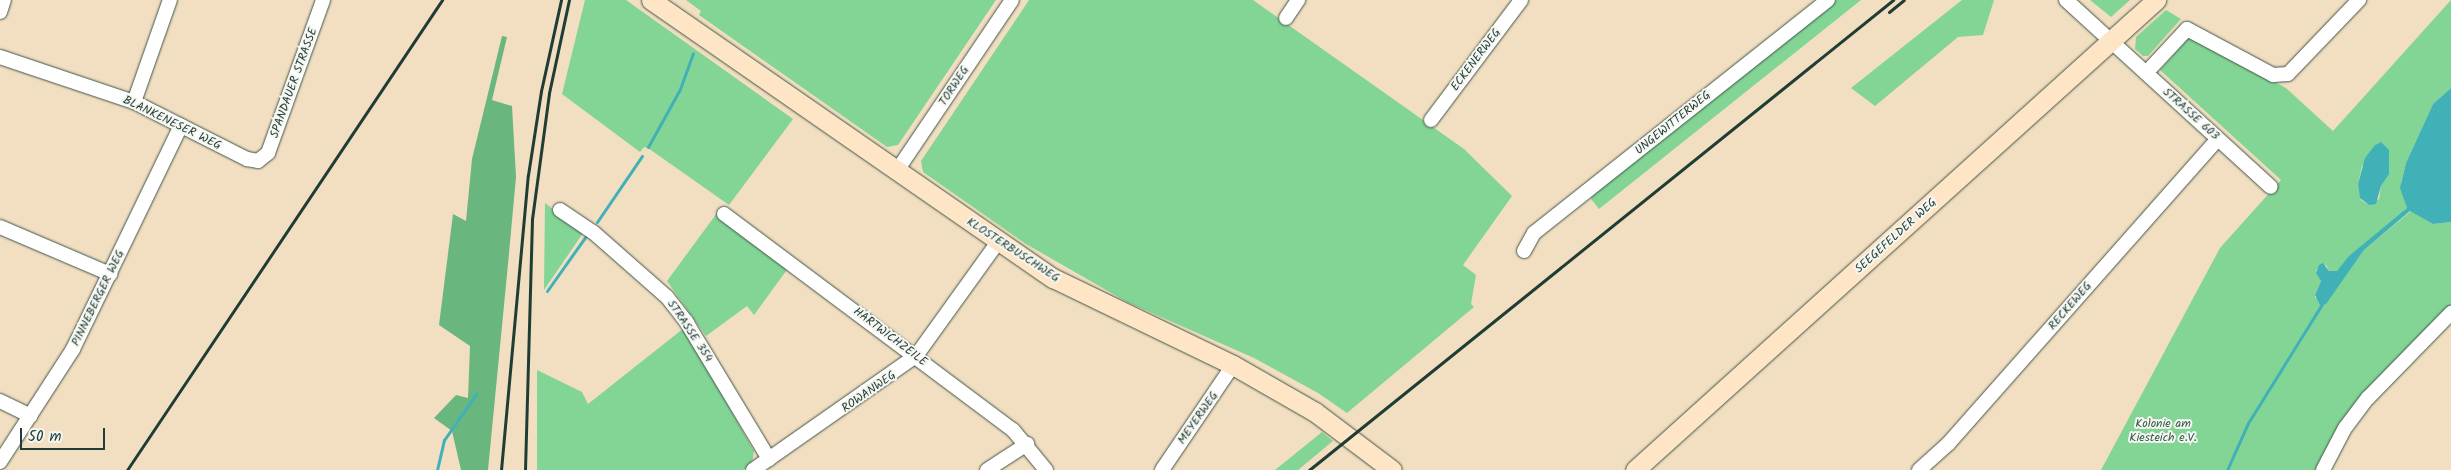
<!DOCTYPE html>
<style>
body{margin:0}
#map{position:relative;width:2451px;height:470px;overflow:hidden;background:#f2dec1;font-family:Kalam,sans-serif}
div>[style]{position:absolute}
.green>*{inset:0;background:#83d596}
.forest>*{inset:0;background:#6ab67f}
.water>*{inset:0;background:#41b1b8}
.stream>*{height:3px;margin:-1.5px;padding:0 1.5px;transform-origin:1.5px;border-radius:1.5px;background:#41b1b8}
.roads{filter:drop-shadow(0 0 1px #3f5549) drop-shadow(0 0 1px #3f5549)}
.street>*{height:14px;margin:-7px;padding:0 7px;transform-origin:7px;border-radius:7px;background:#fff}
.secondary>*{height:19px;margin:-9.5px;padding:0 9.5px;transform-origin:9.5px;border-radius:9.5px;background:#fde5c5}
.rail>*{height:3px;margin:-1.5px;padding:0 1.5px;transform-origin:1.5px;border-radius:1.5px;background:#1f3d34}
span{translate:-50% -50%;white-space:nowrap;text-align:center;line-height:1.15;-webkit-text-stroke:4px #f6f6f2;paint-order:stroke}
.street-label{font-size:12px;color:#1f3d34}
.park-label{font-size:12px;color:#335b48}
.scale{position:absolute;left:20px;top:428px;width:85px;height:22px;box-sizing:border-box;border:2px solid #1f3d34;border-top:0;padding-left:6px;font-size:15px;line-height:18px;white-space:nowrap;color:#1f3d34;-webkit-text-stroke:4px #f6f6f2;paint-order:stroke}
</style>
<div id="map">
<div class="green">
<div style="clip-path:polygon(585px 0,626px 0,793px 119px,729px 205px,648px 148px,644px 147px,640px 152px,562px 94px)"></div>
<div style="clip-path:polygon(686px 0,996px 0,898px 145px,887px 147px,699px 15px,701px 11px)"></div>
<div style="clip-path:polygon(1029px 0,1253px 0,1464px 149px,1512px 196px,1463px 265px,1476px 275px,1471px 304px,1474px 307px,1347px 413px,1318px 393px,1254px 358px,1127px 302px,1026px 244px,923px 172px,921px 161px)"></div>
<div style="clip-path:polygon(1832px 0,1861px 0,1599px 209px,1591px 199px,1595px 191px,1763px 54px,1770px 55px)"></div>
<div style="clip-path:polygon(1962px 0,1994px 0,1983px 35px,1958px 37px,1875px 106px,1851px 88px)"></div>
<div style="clip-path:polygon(2090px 0,2130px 0,2111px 17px)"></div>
<div style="clip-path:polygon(evenodd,2451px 0,2451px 88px,2433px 104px,2406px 163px,2401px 183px,2407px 208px,2337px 271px,2329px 271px,2326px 265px,2316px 270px,2321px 281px,2315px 295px,2315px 298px,2335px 290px,2364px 250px,2411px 211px,2433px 224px,2451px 222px,2451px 305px,2429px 326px,2319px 470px,2101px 470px,2220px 248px,2281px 180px,2160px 70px,2190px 36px,2286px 88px,2333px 131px,2451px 0,2389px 150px,2389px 172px,2381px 186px,2379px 199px,2369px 205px,2361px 200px,2358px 184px,2362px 166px,2389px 150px)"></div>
<div style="clip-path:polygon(2166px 10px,2181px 19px,2148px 56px,2143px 56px,2135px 49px,2136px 37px)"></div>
<div style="clip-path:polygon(545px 203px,583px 233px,544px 290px)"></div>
<div style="clip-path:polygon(717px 213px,789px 267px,754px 315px,747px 306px,706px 336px,667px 281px)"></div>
<div style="clip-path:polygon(684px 328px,754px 451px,752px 464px,743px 470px,537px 470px,537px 370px,582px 392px,588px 404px)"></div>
<div style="clip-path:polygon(1322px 432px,1333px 441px,1298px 470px,1275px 470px)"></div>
</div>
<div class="forest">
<div style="clip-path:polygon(502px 36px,507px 37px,492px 100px,512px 106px,516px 177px,508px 264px,488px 470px,461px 470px,452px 431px,434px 418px,456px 395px,468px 398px,470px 346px,439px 325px,453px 214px,466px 221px,472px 159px)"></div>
</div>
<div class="water">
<div style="clip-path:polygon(2451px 88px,2451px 222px,2433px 224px,2410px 211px,2364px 250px,2326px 304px,2320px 305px,2315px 295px,2321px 281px,2316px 273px,2319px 265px,2323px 263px,2329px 271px,2337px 271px,2349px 256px,2407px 208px,2400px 188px,2406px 163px,2433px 104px)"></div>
<div style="clip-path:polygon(2381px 142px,2389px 150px,2389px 174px,2381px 186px,2376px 204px,2369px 205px,2360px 198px,2358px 184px,2365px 158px,2375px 145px)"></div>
</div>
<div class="stream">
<div style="left:648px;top:147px;width:66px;rotate:-61.1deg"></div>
<div style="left:680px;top:89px;width:38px;rotate:-70deg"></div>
<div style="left:597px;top:222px;width:80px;rotate:-55.7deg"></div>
<div style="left:547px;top:291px;width:67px;rotate:-54.7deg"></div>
<div style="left:437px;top:470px;width:31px;rotate:-77deg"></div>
<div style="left:444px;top:440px;width:57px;rotate:-54.9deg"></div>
<div style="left:2227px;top:470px;width:51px;rotate:-65.9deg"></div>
<div style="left:2248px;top:423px;width:140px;rotate:-58.1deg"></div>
</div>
<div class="roads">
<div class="street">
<div style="left:2066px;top:0;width:277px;rotate:42.4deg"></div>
<div style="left:0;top:12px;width:13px;rotate:-72deg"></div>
<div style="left:1286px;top:18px;width:22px;rotate:-56deg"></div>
<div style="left:0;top:57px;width:141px;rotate:18.6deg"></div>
<div style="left:134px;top:102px;width:127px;rotate:26.8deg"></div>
<div style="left:247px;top:159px;width:11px;rotate:10deg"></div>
<div style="left:258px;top:161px;width:13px;rotate:-39deg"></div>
<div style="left:268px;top:153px;width:163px;rotate:-70.2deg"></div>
<div style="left:2146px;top:73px;width:60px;rotate:-47deg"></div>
<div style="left:2187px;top:29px;width:98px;rotate:28.1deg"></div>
<div style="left:2273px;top:75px;width:15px;rotate:-4deg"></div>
<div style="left:2288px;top:74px;width:103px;rotate:-46.2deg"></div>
<div style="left:134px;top:102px;width:108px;rotate:-70.6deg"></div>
<div style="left:1431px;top:120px;width:150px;rotate:-53.1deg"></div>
<div style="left:896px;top:172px;width:207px;rotate:-56deg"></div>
<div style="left:560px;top:210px;width:40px;rotate:34deg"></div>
<div style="left:593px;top:232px;width:98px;rotate:41.3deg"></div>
<div style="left:667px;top:297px;width:33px;rotate:52deg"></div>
<div style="left:687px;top:323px;width:159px;rotate:58.9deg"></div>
<div style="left:724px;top:214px;width:361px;rotate:36.8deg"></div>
<div style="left:1013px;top:430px;width:52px;rotate:50.5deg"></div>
<div style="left:0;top:227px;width:120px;rotate:23.1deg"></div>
<div style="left:1524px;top:251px;width:21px;rotate:-61deg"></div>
<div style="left:1534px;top:233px;width:375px;rotate:-38.4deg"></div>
<div style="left:0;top:401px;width:34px;rotate:26deg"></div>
<div style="left:0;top:462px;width:135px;rotate:-57.1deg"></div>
<div style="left:73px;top:349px;width:248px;rotate:-64.2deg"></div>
<div style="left:753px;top:470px;width:199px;rotate:-35deg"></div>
<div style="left:916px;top:356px;width:140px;rotate:-54.3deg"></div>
<div style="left:987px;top:470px;width:48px;rotate:-33deg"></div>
<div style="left:1162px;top:470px;width:127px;rotate:-55.9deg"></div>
<div style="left:1919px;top:470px;width:39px;rotate:-42deg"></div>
<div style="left:1948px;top:444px;width:407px;rotate:-48.5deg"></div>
<div style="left:2323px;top:470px;width:47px;rotate:-62.4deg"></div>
<div style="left:2345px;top:428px;width:38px;rotate:-53deg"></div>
<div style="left:2368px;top:398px;width:119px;rotate:-45.7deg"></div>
</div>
<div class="secondary">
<div style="left:651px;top:0;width:489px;rotate:34.7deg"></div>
<div style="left:1053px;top:278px;width:200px;rotate:25.8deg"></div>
<div style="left:1233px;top:365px;width:95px;rotate:29.8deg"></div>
<div style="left:1315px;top:412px;width:96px;rotate:37deg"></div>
<div style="left:1635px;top:470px;width:702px;rotate:-42.05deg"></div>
</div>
</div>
<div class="rail">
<div style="left:1889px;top:12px;width:19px;rotate:-39deg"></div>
<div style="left:127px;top:470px;width:566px;rotate:-56.17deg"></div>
<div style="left:501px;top:470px;width:296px;rotate:-84.8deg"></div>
<div style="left:528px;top:175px;width:85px;rotate:-81.2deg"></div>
<div style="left:541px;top:91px;width:93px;rotate:-77.6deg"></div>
<div style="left:525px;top:470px;width:251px;rotate:-88.4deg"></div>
<div style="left:532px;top:219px;width:127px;rotate:-82.3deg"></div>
<div style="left:549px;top:93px;width:95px;rotate:-77.9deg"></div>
<div style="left:1309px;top:470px;width:750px;rotate:-38.83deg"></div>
</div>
<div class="street-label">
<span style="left:1476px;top:60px;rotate:-53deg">ECKENERWEG</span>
<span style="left:294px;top:83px;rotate:-70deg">SPANDAUER STRASSE</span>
<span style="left:954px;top:86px;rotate:-57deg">TORWEG</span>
<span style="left:2191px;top:114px;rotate:42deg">STRASSE 603</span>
<span style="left:172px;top:123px;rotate:26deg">BLANKENESER WEG</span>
<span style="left:1673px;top:123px;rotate:-39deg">UNGEWITTERWEG</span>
<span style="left:1896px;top:236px;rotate:-42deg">SEEGEFELDER WEG</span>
<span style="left:1013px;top:250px;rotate:33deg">KLOSTERBUSCHWEG</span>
<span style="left:98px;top:298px;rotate:-64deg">PINNEBERGER WEG</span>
<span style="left:2070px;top:306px;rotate:-49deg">RECKEWEG</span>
<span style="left:690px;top:331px;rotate:56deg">STRASSE 354</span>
<span style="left:890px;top:337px;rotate:37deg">HARTWICHZEILE</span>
<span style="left:869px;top:392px;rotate:-35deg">ROWANWEG</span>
<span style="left:1198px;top:418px;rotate:-55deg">MEYERWEG</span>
</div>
<div class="park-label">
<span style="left:2163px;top:431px">Kolonie am<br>Kiesteich e.V.</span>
</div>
<div class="scale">50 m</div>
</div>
